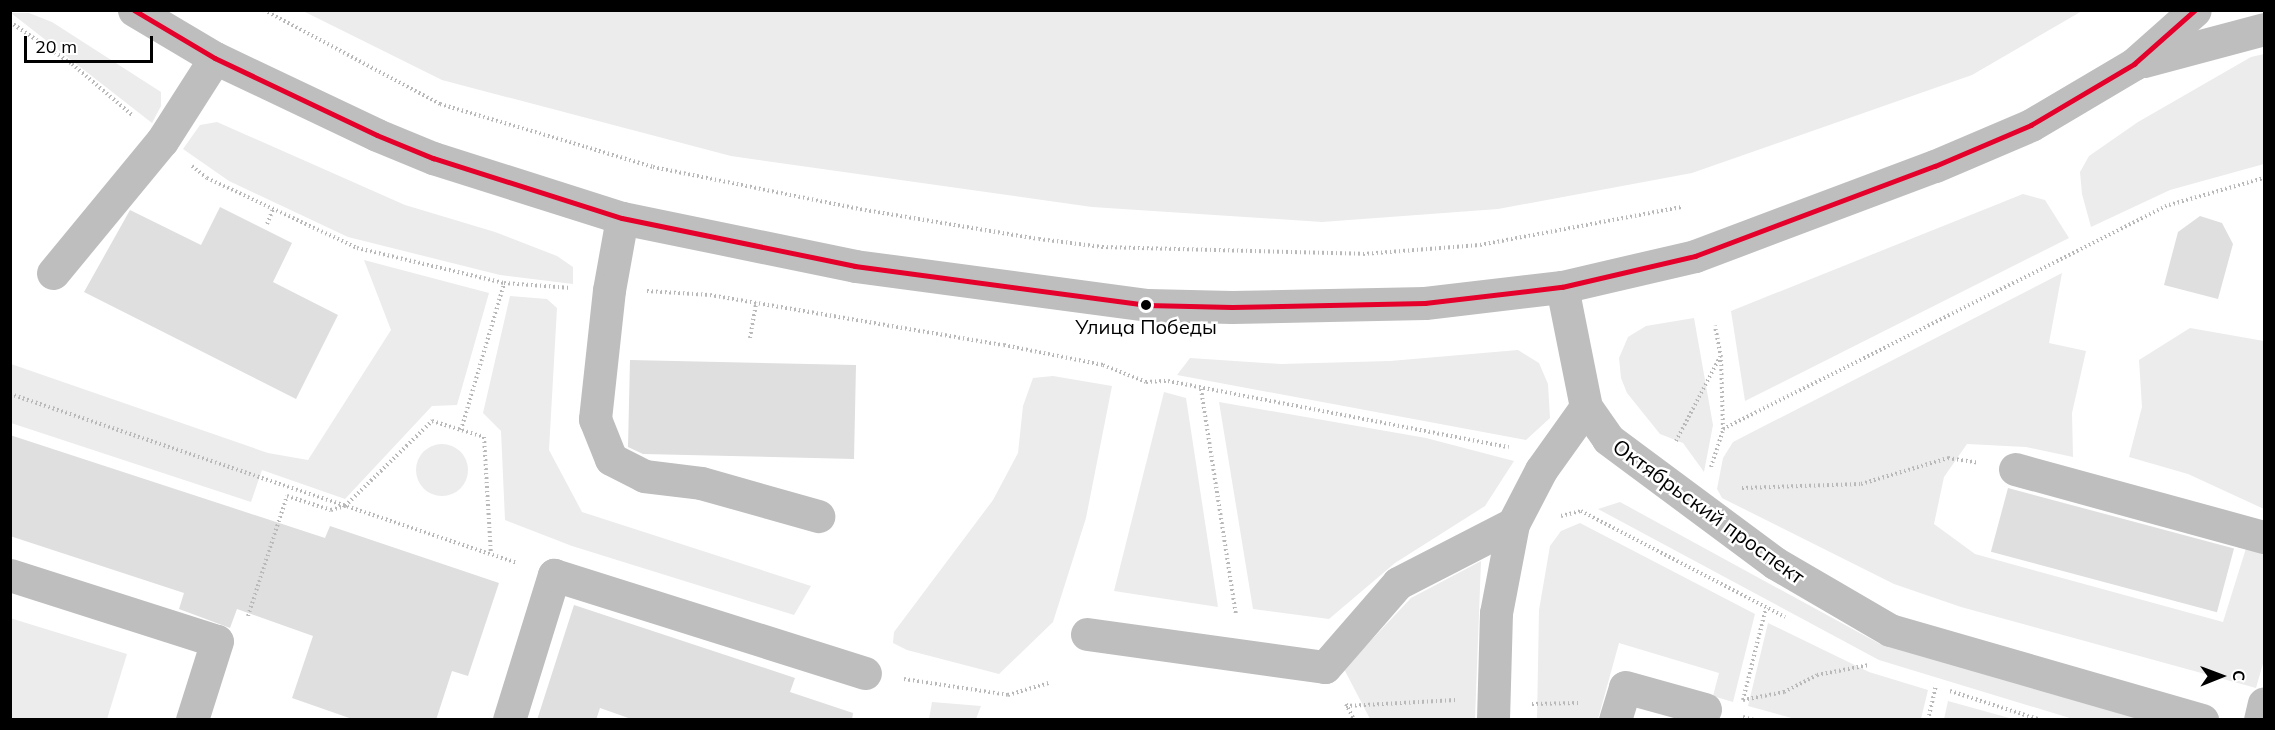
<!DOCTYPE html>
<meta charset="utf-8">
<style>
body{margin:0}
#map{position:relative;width:2275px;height:730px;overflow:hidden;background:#fff;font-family:Mulish,sans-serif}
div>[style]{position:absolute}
.green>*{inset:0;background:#ececec}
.round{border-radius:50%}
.building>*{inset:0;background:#dfdfdf;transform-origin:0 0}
.path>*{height:4px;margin-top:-2px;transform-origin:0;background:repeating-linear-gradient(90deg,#b9b9b9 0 1.5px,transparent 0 4.5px)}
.minor>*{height:33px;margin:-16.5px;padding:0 16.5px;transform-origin:16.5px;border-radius:16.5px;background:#bebebe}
.bus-1>*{height:4.5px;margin:-2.25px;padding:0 2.25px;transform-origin:2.25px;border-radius:2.25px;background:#e4002b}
.dots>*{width:16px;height:16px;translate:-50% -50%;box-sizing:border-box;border:3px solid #fff;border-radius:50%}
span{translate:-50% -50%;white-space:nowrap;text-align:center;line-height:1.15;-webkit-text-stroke:5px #fff;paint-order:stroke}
.bus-label{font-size:20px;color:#000}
.street-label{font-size:21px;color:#000}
.frame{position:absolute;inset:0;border:12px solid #000;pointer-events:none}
.north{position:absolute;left:2191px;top:646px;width:60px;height:60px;-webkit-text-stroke:4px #fff;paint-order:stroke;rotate:89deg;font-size:16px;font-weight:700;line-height:24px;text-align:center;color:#000}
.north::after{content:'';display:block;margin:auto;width:21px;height:27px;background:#000;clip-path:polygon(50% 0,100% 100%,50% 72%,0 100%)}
.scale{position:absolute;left:24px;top:36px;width:129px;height:27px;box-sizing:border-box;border:3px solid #000;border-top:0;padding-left:8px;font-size:18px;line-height:21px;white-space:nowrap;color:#000;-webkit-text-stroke:4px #fff;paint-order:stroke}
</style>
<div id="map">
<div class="green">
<div style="clip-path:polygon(303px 11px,2082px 10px,2082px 11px,1972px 75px,1692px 173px,1498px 209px,1322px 222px,1092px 207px,731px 156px,442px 80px)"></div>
<div style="clip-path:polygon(11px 13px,29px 13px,52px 22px,161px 92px,161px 106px,152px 123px)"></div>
<div style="clip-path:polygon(2264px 54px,2264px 164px,2170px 190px,2091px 227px,2082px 194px,2080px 172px,2089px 156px,2138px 122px,2251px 57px)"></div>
<div style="clip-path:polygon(217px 122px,405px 205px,495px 232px,557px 256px,573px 267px,573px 284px,500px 275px,348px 237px,229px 181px,183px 149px,200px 125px)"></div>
<div style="clip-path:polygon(2023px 194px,2045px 200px,2069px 238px,1745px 401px,1731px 311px)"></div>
<div style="clip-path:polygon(364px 260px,489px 293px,457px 405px,432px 406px,345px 499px,262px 470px,251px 502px,11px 423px,11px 364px,268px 453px,308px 460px,391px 330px)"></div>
<div style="clip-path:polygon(2062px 273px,2049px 343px,2086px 351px,2072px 413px,2073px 457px,2026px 447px,1967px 444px,1944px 477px,1934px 524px,1975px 554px,2223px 622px,2248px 542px,2264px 547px,2264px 660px,2256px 688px,1961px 607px,1894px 584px,1722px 498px,1717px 489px,1723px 458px,1733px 442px)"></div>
<div style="clip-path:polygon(510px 296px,547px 299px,557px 308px,549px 450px,582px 512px,811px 586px,794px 615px,572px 546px,505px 520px,501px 431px,483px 413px)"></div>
<div style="clip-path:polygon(1694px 318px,1713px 425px,1704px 472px,1683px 443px,1660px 434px,1627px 393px,1621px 378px,1619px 358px,1628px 337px,1646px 326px)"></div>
<div style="clip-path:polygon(2190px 328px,2264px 341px,2264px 509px,2188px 474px,2129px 457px,2142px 407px,2139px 360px)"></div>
<div style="clip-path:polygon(1518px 350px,1539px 363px,1548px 384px,1550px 418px,1526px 440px,1177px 375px,1190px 358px,1281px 364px,1390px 361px)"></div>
<div style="clip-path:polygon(1053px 376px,1112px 386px,1086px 518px,1053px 622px,999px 674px,907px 650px,893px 643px,894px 632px,993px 500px,1018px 453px,1023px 406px,1033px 378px)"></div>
<div style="clip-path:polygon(1164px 392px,1186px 398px,1218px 607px,1114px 591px)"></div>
<div style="clip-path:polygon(1219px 402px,1426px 438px,1514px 461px,1485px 506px,1395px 563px,1329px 619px,1253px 609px)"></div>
<div class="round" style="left:416px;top:444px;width:52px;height:52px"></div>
<div style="clip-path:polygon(1620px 502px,1880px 644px,2144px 719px,2073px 719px,1879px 660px,1598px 509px)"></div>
<div style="clip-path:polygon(1580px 523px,1755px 614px,1733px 702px,1713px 696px,1719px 673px,1619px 643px,1598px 719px,1537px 720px,1539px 610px,1550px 546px,1561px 531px)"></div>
<div style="clip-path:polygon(1481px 561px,1475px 719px,1370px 719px,1344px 669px,1411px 598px)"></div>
<div style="clip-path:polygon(10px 618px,127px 654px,107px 719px,11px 719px)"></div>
<div style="clip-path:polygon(1768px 623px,1869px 672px,1928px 690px,1921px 719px,1795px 719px,1748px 706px)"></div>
<div style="clip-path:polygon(1948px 701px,2013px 719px,1944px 719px)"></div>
<div style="clip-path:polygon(932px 702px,981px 706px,976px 719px,929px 719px)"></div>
</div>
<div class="building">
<div style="clip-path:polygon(220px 207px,292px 243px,273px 282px,338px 315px,296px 399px,84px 292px,130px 210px,201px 245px)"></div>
<div style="clip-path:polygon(2200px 216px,2222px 223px,2233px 244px,2218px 299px,2164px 285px,2178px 232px)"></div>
<div style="clip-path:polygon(630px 360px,856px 365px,854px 459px,643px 454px,628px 447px)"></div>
<div style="clip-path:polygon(10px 435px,325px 538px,330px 526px,499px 583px,468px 676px,452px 671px,436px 720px,355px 720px,292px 698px,313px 636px,237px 609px,230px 628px,179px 609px,184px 593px,10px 536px)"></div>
<div style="left:2008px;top:488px;width:234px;height:66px;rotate:15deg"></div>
<div style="clip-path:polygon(574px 605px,795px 678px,790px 692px,853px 713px,852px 720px,634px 720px,600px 708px,596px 720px,537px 720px)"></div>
</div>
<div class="path">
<div style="left:264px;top:10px;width:200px;rotate:28.1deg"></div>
<div style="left:440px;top:104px;width:152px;rotate:16.4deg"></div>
<div style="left:586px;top:147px;width:70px;rotate:16.6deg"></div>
<div style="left:653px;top:167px;width:216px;rotate:11.5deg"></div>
<div style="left:865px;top:210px;width:176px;rotate:9.5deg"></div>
<div style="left:1039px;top:239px;width:64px;rotate:7.2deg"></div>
<div style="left:1102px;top:247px;width:261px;rotate:1.5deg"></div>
<div style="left:1363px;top:254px;width:117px;rotate:-4.4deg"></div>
<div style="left:1480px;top:245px;width:205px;rotate:-10.7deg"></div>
<div style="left:10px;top:22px;width:75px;rotate:34.1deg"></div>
<div style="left:72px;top:64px;width:80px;rotate:40.4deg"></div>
<div style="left:192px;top:166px;width:19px;rotate:39deg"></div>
<div style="left:207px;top:178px;width:166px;rotate:25deg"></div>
<div style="left:357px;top:248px;width:151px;rotate:13.4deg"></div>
<div style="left:504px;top:283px;width:67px;rotate:4.3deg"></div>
<div style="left:267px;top:224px;width:16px;rotate:-68deg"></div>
<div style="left:647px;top:291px;width:63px;rotate:3.6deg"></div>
<div style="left:710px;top:295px;width:298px;rotate:9.7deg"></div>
<div style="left:1004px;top:345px;width:101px;rotate:11.4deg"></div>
<div style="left:1103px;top:365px;width:46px;rotate:21.6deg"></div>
<div style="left:1146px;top:382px;width:22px;rotate:-3deg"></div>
<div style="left:1168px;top:381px;width:347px;rotate:11deg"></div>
<div style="left:750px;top:338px;width:36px;rotate:-80deg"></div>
<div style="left:1201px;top:389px;width:229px;rotate:81.2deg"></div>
<div style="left:10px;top:394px;width:534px;rotate:18.43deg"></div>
<div style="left:1723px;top:429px;width:499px;rotate:-26.7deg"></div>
<div style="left:2169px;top:205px;width:99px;rotate:-15.9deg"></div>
<div style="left:461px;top:430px;width:152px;rotate:-73.6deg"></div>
<div style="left:1676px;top:441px;width:95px;rotate:-62.4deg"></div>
<div style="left:1711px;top:467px;width:40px;rotate:-72deg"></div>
<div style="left:1723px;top:429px;width:72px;rotate:-91.6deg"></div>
<div style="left:1721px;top:357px;width:32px;rotate:-101deg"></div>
<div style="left:1742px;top:488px;width:119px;rotate:-1.9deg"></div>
<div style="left:1861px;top:484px;width:91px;rotate:-16.6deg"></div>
<div style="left:1948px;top:458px;width:31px;rotate:9deg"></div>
<div style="left:1561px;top:516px;width:21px;rotate:-14deg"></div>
<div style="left:1581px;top:511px;width:230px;rotate:27.5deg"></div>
<div style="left:248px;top:616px;width:126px;rotate:-72deg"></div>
<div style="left:287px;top:496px;width:46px;rotate:17.7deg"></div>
<div style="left:331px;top:510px;width:15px;rotate:-16deg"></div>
<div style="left:345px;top:506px;width:122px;rotate:-44.3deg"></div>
<div style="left:432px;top:421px;width:54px;rotate:17.1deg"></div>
<div style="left:484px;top:437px;width:117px;rotate:86.6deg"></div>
<div style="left:904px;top:679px;width:105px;rotate:8.7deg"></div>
<div style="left:1008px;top:695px;width:43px;rotate:-16.3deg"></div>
<div style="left:1950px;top:691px;width:96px;rotate:17.7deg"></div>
<div style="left:1743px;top:700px;width:42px;rotate:-11deg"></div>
<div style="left:1784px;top:692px;width:37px;rotate:-27deg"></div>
<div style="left:1817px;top:675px;width:53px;rotate:-10.9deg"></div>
<div style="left:1743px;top:700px;width:95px;rotate:-76deg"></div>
<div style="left:1346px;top:704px;width:18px;rotate:63deg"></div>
<div style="left:1532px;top:704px;width:46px;rotate:-1.2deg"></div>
<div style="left:1346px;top:706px;width:110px;rotate:-3.1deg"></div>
<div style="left:1743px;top:717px;width:11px;rotate:15deg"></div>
<div style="left:1928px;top:720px;width:35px;rotate:-77deg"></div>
</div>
<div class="minor">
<div style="left:134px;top:10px;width:94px;rotate:30.7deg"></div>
<div style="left:215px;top:58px;width:179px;rotate:25.4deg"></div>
<div style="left:377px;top:135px;width:61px;rotate:22.3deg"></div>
<div style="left:433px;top:158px;width:198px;rotate:17.6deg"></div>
<div style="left:622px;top:218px;width:238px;rotate:11.6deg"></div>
<div style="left:855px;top:266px;width:295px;rotate:7.6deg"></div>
<div style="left:1147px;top:305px;width:85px;rotate:1.3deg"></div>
<div style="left:1232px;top:307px;width:193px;rotate:-1.2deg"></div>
<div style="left:1425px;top:303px;width:138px;rotate:-6.7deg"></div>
<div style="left:1562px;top:287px;width:137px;rotate:-13.1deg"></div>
<div style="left:1695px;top:256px;width:256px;rotate:-20.6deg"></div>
<div style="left:1935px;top:166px;width:104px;rotate:-23.1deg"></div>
<div style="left:2031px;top:125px;width:120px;rotate:-30.6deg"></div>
<div style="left:2134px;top:64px;width:81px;rotate:-41.5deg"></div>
<div style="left:2144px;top:61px;width:124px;rotate:-14.9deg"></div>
<div style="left:622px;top:218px;width:73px;rotate:100.2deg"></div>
<div style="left:609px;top:290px;width:130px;rotate:96.2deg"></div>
<div style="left:595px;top:419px;width:43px;rotate:68.2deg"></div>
<div style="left:611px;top:459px;width:37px;rotate:27deg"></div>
<div style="left:644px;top:476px;width:57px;rotate:7deg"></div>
<div style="left:701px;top:483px;width:122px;rotate:15.8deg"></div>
<div style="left:53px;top:273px;width:171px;rotate:-50.5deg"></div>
<div style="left:162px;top:141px;width:98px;rotate:-57.4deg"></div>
<div style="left:1562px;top:287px;width:122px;rotate:78.7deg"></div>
<div style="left:1586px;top:407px;width:39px;rotate:55deg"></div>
<div style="left:1608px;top:439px;width:208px;rotate:36.6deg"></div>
<div style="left:1775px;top:563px;width:133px;rotate:30.2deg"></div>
<div style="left:1890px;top:630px;width:325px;rotate:16.1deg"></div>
<div style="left:2015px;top:469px;width:258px;rotate:15.3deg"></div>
<div style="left:10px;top:575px;width:217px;rotate:17.7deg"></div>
<div style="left:217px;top:641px;width:83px;rotate:107.6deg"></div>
<div style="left:1087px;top:634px;width:240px;rotate:7.9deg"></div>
<div style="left:1325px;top:667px;width:111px;rotate:-49deg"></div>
<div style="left:1398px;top:583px;width:129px;rotate:-27.2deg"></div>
<div style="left:509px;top:720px;width:152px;rotate:-72.8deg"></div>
<div style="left:554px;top:575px;width:326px;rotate:17.5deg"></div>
<div style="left:1493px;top:720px;width:107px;rotate:-88.4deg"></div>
<div style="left:1496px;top:613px;width:91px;rotate:-79.2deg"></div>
<div style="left:1513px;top:524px;width:61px;rotate:-62.6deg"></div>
<div style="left:1541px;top:470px;width:77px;rotate:-54.5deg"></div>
<div style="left:1615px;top:720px;width:34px;rotate:-73deg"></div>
<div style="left:1625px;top:687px;width:83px;rotate:15.4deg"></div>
<div style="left:2260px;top:720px;width:17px;rotate:-77deg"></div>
</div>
<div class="bus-1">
<div style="left:134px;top:10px;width:94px;rotate:30.7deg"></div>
<div style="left:215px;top:58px;width:179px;rotate:25.4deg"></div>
<div style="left:377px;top:135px;width:61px;rotate:22.3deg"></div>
<div style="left:433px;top:158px;width:198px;rotate:17.6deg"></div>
<div style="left:622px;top:218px;width:238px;rotate:11.6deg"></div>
<div style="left:855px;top:266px;width:295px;rotate:7.6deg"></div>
<div style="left:1147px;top:305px;width:85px;rotate:1.3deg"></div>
<div style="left:1232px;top:307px;width:193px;rotate:-1.2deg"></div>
<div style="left:1425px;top:303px;width:138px;rotate:-6.7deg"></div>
<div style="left:1562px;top:287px;width:137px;rotate:-13.1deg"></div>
<div style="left:1695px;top:256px;width:256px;rotate:-20.6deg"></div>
<div style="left:1935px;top:166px;width:104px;rotate:-23.1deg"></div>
<div style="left:2031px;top:125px;width:120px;rotate:-30.6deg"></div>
<div style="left:2134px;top:64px;width:81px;rotate:-41.5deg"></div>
</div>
<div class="dots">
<div style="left:1146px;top:305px;background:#000"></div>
</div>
<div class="bus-label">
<span style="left:1146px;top:326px">Улица Победы</span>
</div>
<div class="street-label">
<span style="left:1709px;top:511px;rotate:36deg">Октябрьский проспект</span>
</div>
<div class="frame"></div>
<div class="north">С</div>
<div class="scale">20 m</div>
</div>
